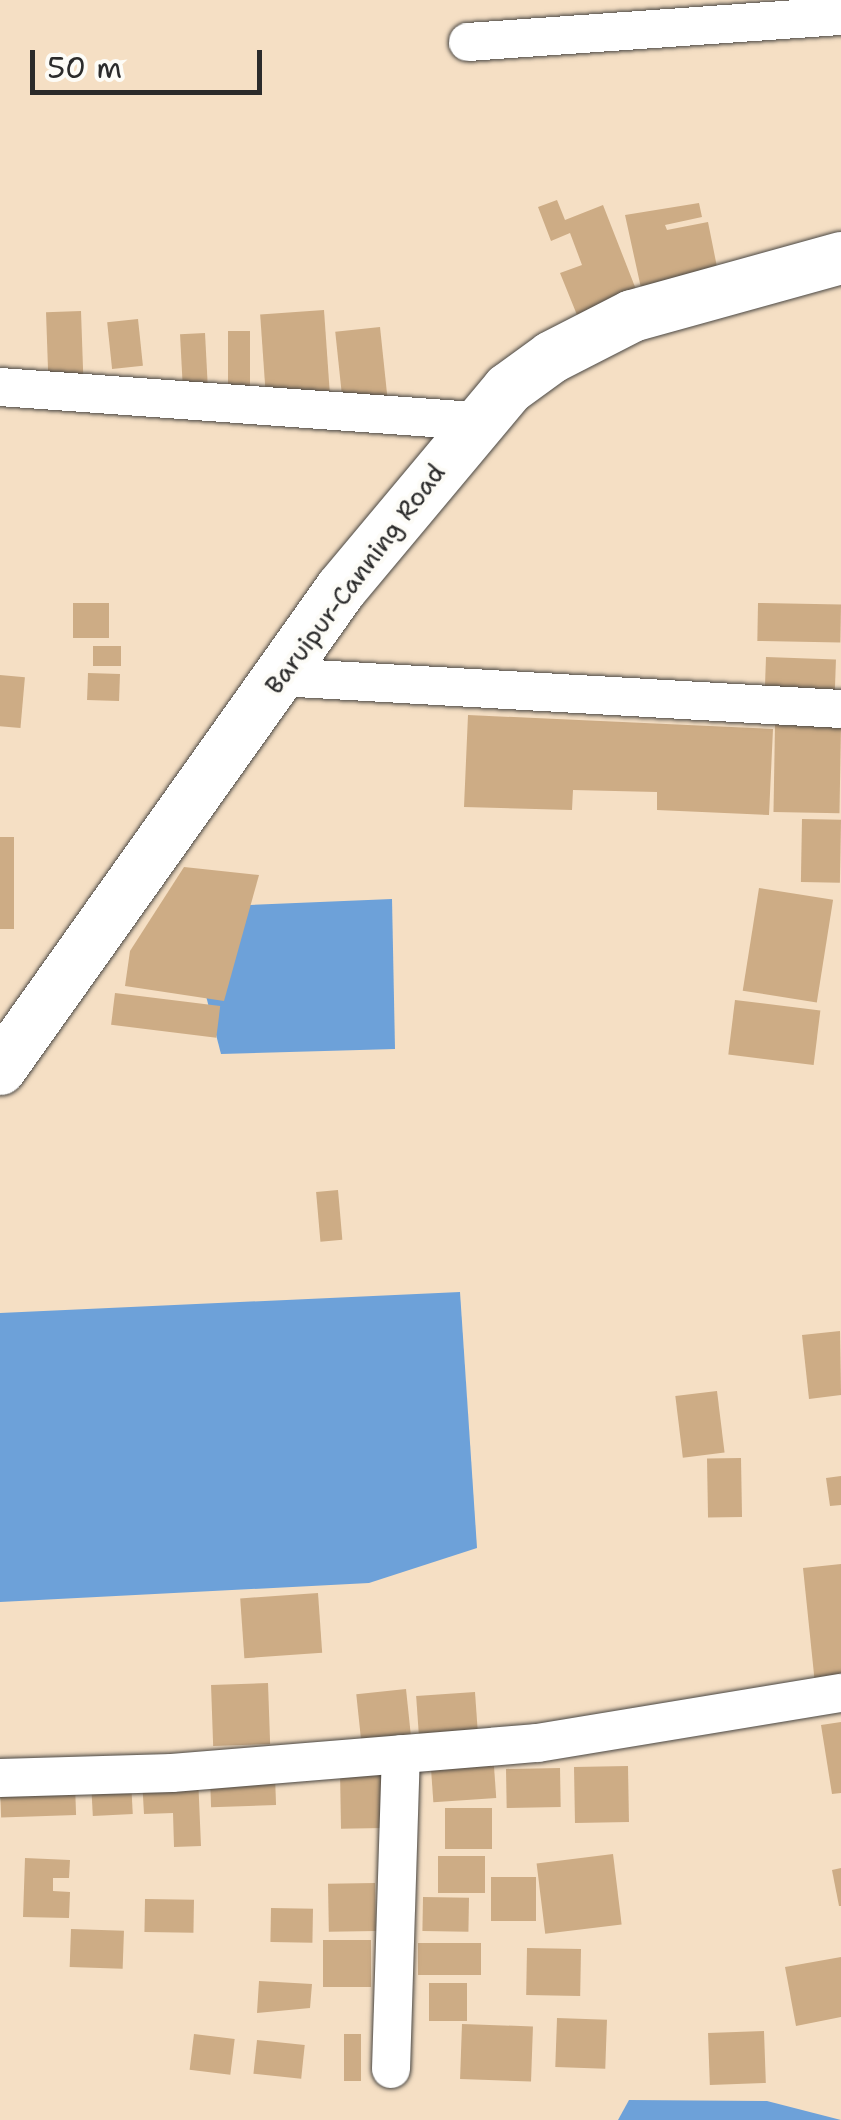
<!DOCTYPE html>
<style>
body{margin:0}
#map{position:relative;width:841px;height:2120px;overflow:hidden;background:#f5dfc4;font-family:"Shantell Sans",sans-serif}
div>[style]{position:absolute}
.water>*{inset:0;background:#6da1d9}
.building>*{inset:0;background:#cdac85;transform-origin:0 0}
.roads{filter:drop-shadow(0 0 2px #494642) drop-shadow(0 0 2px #494642)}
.minor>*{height:38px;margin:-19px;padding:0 19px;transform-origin:19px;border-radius:19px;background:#fff}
.secondary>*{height:52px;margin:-26px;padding:0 26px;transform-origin:26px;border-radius:26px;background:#fff}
span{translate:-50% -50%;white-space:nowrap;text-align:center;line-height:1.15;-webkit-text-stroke:8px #fdfcf7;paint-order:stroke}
.street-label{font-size:25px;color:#2b2b2b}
.scale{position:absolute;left:30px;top:50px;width:232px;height:45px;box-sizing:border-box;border:5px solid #2b2b2b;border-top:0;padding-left:12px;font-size:30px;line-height:35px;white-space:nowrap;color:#2b2b2b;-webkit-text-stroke:8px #fdfcf7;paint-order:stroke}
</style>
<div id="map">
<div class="water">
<div style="clip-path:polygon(392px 899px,395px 1049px,221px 1054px,198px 965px,225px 906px)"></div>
<div style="clip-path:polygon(460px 1292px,477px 1548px,369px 1583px,0 1602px,0 1313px)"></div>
<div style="clip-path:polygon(629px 2100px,767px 2101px,841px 2120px,618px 2120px)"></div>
</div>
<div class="building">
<div style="clip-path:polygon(557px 200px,565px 220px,603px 205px,637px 292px,577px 315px,560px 273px,582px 265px,570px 233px,551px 241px,538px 207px)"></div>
<div style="clip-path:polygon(699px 203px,702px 217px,665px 225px,667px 230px,708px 222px,718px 272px,641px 288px,625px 215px)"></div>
<div style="left:324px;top:310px;width:91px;height:64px;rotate:86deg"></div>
<div style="left:81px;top:311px;width:71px;height:35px;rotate:88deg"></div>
<div style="left:138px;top:319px;width:47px;height:31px;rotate:84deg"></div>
<div style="left:380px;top:327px;width:77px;height:45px;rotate:84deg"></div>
<div style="left:228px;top:331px;width:22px;height:69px"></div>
<div style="left:205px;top:333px;width:59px;height:25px;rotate:87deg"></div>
<div style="left:73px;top:603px;width:36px;height:35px"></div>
<div style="left:758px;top:603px;width:83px;height:38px;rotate:1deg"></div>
<div style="left:121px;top:646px;width:20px;height:28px;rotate:90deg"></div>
<div style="left:766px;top:657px;width:70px;height:42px;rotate:2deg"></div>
<div style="left:88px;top:673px;width:32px;height:27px;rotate:2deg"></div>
<div style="left:0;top:675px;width:25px;height:51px;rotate:5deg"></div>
<div style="clip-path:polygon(468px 715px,773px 729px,769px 815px,657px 810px,657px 792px,573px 790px,572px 810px,464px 807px)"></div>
<div style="left:775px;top:725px;width:66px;height:87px;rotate:1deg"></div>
<div style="left:802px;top:819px;width:39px;height:63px;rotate:1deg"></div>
<div style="left:0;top:837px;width:14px;height:92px"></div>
<div style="clip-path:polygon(184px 867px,259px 875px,224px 1001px,125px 986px,130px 951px)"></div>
<div style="left:759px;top:888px;width:75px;height:104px;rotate:9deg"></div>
<div style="left:115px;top:993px;width:106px;height:32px;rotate:7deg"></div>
<div style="left:735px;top:1000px;width:86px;height:55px;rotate:7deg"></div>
<div style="left:338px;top:1190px;width:50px;height:22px;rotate:85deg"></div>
<div style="clip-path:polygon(840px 1331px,841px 1395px,809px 1399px,802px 1335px)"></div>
<div style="left:717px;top:1391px;width:62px;height:42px;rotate:83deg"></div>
<div style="left:741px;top:1458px;width:59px;height:34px;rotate:89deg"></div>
<div style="clip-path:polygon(841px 1476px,841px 1505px,830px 1506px,826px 1478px)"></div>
<div style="clip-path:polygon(841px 1564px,841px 1682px,815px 1684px,803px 1568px)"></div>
<div style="left:318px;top:1593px;width:60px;height:78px;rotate:86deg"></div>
<div style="left:268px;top:1683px;width:61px;height:57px;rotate:88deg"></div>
<div style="left:406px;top:1689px;width:59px;height:50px;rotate:84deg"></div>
<div style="left:475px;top:1692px;width:52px;height:59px;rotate:86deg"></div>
<div style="clip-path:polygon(841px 1722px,841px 1793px,832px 1794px,821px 1725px)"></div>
<div style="left:493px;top:1752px;width:46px;height:63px;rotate:86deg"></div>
<div style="left:628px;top:1766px;width:56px;height:54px;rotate:89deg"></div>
<div style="left:560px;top:1768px;width:39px;height:54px;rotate:89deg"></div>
<div style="left:382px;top:1770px;width:58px;height:42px;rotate:89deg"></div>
<div style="left:275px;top:1775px;width:30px;height:65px;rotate:88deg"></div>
<div style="clip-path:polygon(198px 1776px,201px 1846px,174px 1847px,173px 1813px,144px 1814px,142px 1779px)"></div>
<div style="left:131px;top:1780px;width:34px;height:40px;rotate:87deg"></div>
<div style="left:75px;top:1784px;width:31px;height:75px;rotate:88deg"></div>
<div style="left:445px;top:1808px;width:47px;height:41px"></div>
<div style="left:613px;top:1854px;width:71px;height:77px;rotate:83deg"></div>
<div style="left:438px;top:1856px;width:47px;height:37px"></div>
<div style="clip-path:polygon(25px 1858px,70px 1860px,69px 1878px,53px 1878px,53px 1891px,70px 1892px,69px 1918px,23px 1917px)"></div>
<div style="clip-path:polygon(841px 1868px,841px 1906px,839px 1906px,832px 1870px)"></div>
<div style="left:536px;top:1877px;width:44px;height:45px;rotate:90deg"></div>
<div style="left:375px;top:1883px;width:48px;height:47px;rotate:89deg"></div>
<div style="left:423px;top:1897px;width:46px;height:34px;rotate:1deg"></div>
<div style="left:145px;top:1899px;width:49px;height:33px;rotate:1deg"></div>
<div style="left:271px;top:1908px;width:42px;height:34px;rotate:1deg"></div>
<div style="left:71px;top:1929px;width:53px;height:38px;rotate:2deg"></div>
<div style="left:371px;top:1940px;width:47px;height:48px;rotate:90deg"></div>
<div style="left:418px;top:1943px;width:63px;height:32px"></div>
<div style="left:527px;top:1948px;width:54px;height:47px;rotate:1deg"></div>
<div style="clip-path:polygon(841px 1957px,841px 2017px,796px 2026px,785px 1967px)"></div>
<div style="clip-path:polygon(259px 1981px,312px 1984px,310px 2008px,257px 2013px)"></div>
<div style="left:429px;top:1983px;width:38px;height:38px"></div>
<div style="left:557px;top:2018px;width:50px;height:49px;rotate:2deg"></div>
<div style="left:462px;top:2024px;width:71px;height:55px;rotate:2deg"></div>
<div style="left:764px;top:2031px;width:52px;height:56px;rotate:88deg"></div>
<div style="left:194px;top:2034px;width:41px;height:36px;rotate:7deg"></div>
<div style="left:344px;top:2034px;width:17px;height:47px"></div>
<div style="left:257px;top:2040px;width:48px;height:34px;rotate:6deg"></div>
</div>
<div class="roads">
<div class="minor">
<div style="left:468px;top:42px;width:374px;rotate:-4deg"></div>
<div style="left:0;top:387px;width:480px;rotate:4.1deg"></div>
<div style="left:279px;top:677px;width:563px;rotate:3.26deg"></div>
<div style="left:0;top:1778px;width:172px;rotate:-1.7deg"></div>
<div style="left:172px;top:1773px;width:367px;rotate:-4.7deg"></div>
<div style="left:538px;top:1743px;width:307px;rotate:-9.4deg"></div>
<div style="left:391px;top:2069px;width:315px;rotate:-88.2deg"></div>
</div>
<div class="secondary">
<div style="left:0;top:1069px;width:589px;rotate:-54.61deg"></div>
<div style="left:341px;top:589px;width:261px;rotate:-50.1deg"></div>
<div style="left:508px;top:389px;width:54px;rotate:-36deg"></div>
<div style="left:552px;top:357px;width:90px;rotate:-27.1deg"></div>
<div style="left:632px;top:316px;width:217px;rotate:-15.5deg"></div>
</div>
</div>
<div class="street-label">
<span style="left:355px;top:579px;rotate:-53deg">Baruipur-Canning Road</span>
</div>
<div class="scale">50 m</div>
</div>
